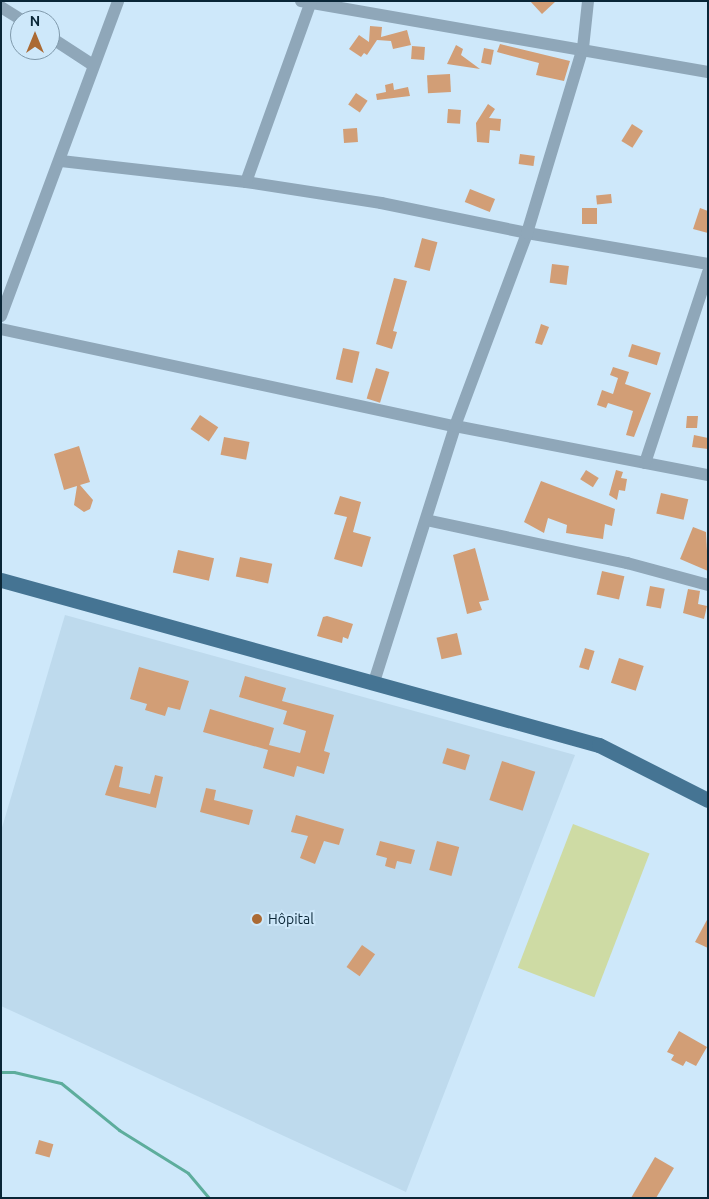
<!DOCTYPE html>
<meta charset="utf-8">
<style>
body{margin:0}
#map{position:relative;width:709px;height:1199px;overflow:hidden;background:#cee8fa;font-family:Ubuntu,sans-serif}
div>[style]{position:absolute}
.built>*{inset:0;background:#bedaed}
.green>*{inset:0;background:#cedba4;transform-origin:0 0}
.stream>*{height:3px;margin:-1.5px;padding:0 1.5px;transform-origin:1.5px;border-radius:1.5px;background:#5dad9c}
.building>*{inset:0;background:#d29e76;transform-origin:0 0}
.minor>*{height:12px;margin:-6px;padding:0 6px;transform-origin:6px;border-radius:6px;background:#8fa7b9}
.major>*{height:15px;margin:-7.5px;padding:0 7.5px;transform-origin:7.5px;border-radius:7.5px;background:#457493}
.dots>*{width:14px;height:14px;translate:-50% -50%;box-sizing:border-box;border:2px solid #cee8fa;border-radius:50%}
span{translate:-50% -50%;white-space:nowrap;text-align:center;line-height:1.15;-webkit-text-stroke:4px #cee8fa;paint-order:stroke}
.poi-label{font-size:14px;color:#0a2637}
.left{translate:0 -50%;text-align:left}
.frame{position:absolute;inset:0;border:2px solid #0a2637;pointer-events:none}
.north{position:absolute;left:10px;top:10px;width:50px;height:50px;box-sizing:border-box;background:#cee8fa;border:1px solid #809aac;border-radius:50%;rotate:0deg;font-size:14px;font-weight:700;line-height:20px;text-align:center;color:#0a2637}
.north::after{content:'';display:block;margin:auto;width:18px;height:22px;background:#ab6a34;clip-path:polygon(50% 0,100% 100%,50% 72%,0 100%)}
</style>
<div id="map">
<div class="built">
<div style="clip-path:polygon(65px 615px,575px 755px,406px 1192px,1px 1006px,1px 831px)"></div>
</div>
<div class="green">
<div style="left:573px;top:824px;width:82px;height:154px;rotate:21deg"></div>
</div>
<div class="stream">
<div style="left:1px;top:1072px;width:13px"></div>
<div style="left:14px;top:1072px;width:48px;rotate:13.2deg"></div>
<div style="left:61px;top:1083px;width:75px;rotate:39deg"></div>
<div style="left:119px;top:1130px;width:81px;rotate:31.9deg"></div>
<div style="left:188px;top:1173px;width:33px;rotate:50deg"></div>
</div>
<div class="building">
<div style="clip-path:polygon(530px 1px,556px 1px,542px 14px)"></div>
<div style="clip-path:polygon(370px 26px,382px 27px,381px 37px,407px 30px,411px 45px,393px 49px,391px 41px,377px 40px,367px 55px,364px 53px,361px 57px,349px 49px,359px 35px,369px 42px)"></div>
<div style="clip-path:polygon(500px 44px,570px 61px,564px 81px,536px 75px,539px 63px,497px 52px)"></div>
<div style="clip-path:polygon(456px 45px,463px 49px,461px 55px,480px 69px,447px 64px)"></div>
<div style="left:412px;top:46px;width:13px;height:13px;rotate:4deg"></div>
<div style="left:484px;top:48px;width:10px;height:15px;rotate:11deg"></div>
<div style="left:450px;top:74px;width:18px;height:23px;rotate:87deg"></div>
<div style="clip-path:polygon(393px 83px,394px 90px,408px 87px,410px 96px,377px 100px,376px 94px,386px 92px,385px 85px)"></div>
<div style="left:356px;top:93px;width:14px;height:14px;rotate:34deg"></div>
<div style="clip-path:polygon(488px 104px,495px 109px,489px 118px,501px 119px,500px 131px,490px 130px,489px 143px,477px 142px,476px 123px)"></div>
<div style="left:448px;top:109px;width:13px;height:14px;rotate:4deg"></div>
<div style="left:632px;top:124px;width:13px;height:20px;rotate:32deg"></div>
<div style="left:357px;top:128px;width:14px;height:14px;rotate:86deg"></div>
<div style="left:520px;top:154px;width:15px;height:10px;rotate:8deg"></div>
<div style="left:470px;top:189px;width:27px;height:14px;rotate:22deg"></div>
<div style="left:611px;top:194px;width:9px;height:15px;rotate:84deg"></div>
<div style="left:582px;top:208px;width:15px;height:16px"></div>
<div style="clip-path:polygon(700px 208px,708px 211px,708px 233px,693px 229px)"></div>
<div style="left:422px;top:238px;width:16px;height:30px;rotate:15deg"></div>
<div style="left:552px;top:264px;width:17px;height:19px;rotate:7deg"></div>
<div style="clip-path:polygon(394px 278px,407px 281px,393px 331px,397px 332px,392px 349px,376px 344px)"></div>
<div style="clip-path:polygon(541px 324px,549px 327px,542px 345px,535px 343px)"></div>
<div style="left:632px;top:344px;width:30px;height:13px;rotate:17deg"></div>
<div style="left:343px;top:348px;width:17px;height:32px;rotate:13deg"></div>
<div style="clip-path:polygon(613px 367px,629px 372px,625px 384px,651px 393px,634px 437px,626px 435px,633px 411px,608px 403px,606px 408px,597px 405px,602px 390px,613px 394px,618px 378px,610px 375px)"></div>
<div style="left:376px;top:368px;width:14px;height:32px;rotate:17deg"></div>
<div style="left:200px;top:415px;width:22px;height:17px;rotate:34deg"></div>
<div style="clip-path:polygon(687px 416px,698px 416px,697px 428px,686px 428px)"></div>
<div style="clip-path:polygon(694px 435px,708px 438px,708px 449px,692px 447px)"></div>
<div style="left:224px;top:437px;width:26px;height:18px;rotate:11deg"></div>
<div style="clip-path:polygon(79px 446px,90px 482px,80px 485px,93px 500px,90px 509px,84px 512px,74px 505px,77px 486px,64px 490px,54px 454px)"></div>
<div style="left:586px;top:470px;width:15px;height:11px;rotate:32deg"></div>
<div style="clip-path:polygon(616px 470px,623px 472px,621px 478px,627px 479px,625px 491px,619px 490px,617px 500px,609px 495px)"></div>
<div style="clip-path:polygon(541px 481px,615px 509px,612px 526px,605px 524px,603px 539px,566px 533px,567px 525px,548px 518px,544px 533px,524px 522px)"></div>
<div style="left:661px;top:493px;width:28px;height:21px;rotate:13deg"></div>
<div style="clip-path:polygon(340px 496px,361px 502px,353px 532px,371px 537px,362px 567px,334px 559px,347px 517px,334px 514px)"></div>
<div style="clip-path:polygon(693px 527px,706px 532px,708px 571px,680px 559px)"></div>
<div style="clip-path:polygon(475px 548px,489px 600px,479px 602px,482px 610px,467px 614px,453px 555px)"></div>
<div style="left:178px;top:550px;width:37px;height:23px;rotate:13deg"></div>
<div style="left:240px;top:557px;width:33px;height:20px;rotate:12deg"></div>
<div style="left:602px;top:571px;width:23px;height:24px;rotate:13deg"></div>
<div style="left:650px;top:586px;width:15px;height:20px;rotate:11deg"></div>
<div style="clip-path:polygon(688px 589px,700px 591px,698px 604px,707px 606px,704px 619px,683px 613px)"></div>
<div style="clip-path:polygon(327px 616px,353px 624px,348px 639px,343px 637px,342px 643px,317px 636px,323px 617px)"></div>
<div style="left:457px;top:633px;width:22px;height:21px;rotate:77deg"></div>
<div style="left:585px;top:648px;width:10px;height:20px;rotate:17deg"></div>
<div style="left:619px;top:658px;width:26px;height:26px;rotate:18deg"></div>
<div style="clip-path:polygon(139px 667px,189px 681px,180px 710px,168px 707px,165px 716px,145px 710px,147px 704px,130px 699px)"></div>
<div style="clip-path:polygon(245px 676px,286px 688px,282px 701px,334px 715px,324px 751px,330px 753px,324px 774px,297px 766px,294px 777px,263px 768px,268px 750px,203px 732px,210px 709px,274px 728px,269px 745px,300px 753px,306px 731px,283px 724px,287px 711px,239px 697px)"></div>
<div style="left:447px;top:748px;width:24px;height:16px;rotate:17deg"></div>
<div style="left:502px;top:761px;width:35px;height:41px;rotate:18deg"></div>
<div style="clip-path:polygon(115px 765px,123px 767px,119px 787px,150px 794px,155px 775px,163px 777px,156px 808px,105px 795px)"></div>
<div style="clip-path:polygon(206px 788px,216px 790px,214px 800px,253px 810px,249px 825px,200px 812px)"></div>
<div style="clip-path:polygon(296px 815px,344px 829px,339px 845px,324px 841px,315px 864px,300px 858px,308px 836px,291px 832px)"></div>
<div style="clip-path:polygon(380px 841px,415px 850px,411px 864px,397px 861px,395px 869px,385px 866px,387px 858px,376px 855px)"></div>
<div style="left:437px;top:841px;width:23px;height:30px;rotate:15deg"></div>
<div style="clip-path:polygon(708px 918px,708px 948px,695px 942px)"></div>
<div style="left:362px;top:945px;width:16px;height:27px;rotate:35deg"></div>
<div style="clip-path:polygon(679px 1031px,707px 1047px,696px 1066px,686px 1061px,683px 1066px,671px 1060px,674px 1055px,667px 1052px)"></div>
<div style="left:39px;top:1140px;width:15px;height:14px;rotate:16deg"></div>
<div style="clip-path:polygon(655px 1157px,674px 1168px,656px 1198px,631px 1198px)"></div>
</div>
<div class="minor">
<div style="left:301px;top:1px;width:413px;rotate:9.9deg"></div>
<div style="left:1px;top:7px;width:25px;rotate:32deg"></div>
<div style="left:50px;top:37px;width:51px;rotate:33.1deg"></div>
<div style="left:61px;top:161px;width:186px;rotate:6.5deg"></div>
<div style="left:246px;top:182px;width:137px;rotate:8.8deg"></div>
<div style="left:381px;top:203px;width:149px;rotate:11.6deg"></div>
<div style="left:527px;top:233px;width:184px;rotate:9.7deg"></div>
<div style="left:246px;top:182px;width:192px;rotate:-70.2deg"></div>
<div style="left:1px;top:316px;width:336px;rotate:-69.6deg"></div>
<div style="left:1px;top:329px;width:464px;rotate:12.1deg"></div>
<div style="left:455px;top:426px;width:258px;rotate:11deg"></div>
<div style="left:645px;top:463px;width:201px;rotate:-71.7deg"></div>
<div style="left:426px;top:520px;width:206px;rotate:12.1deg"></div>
<div style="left:627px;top:563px;width:84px;rotate:15.2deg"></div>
<div style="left:374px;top:682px;width:269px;rotate:-72.4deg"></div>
<div style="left:455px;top:426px;width:206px;rotate:-69.5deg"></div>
<div style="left:527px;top:233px;width:193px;rotate:-73.2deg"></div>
<div style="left:583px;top:48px;width:47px;rotate:-83.9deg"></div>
</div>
<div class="major">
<div style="left:1px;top:580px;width:620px;rotate:15.43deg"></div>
<div style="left:599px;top:745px;width:122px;rotate:26.8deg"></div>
</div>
<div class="dots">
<div style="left:257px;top:919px;background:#ab6a34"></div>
</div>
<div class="poi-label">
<span class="left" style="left:268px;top:919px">Hôpital</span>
</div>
<div class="frame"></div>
<div class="north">N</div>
</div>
